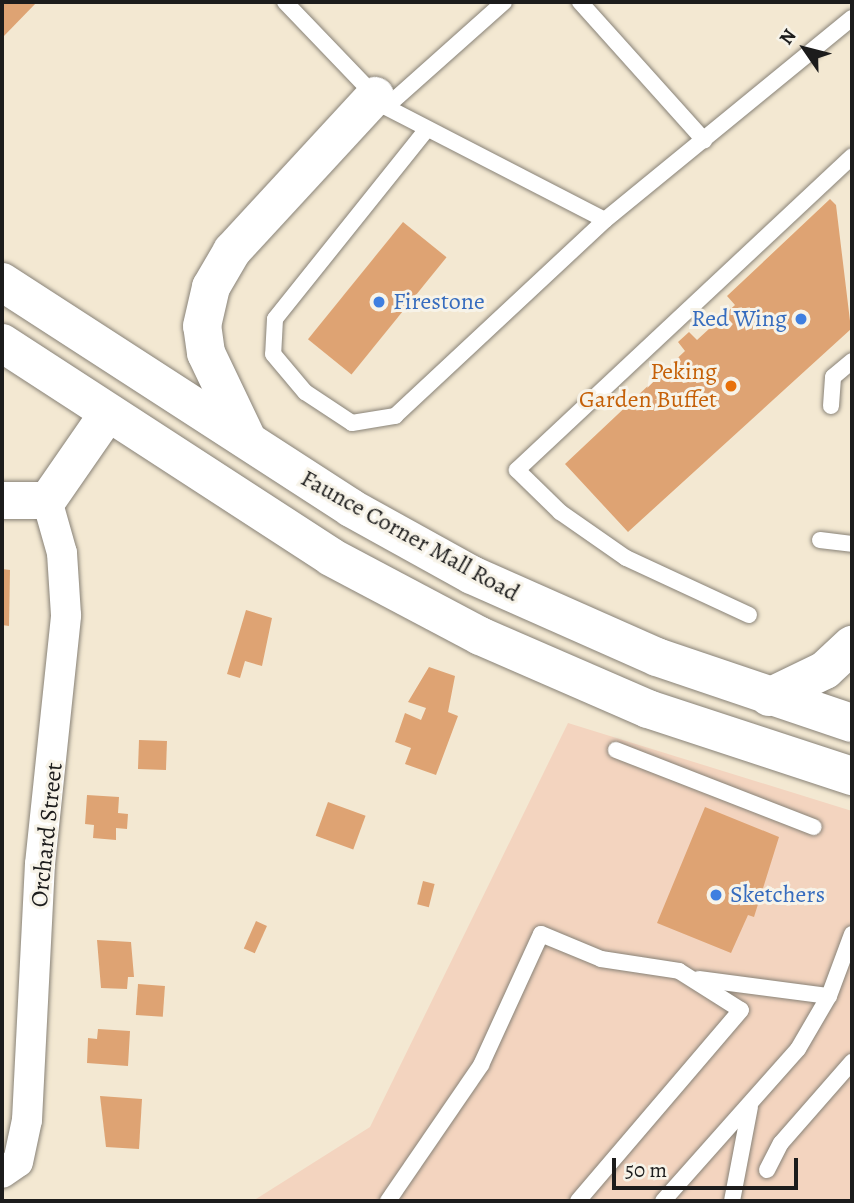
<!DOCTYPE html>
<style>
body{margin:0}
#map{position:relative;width:854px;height:1203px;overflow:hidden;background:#f3e8d2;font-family:Alegreya,serif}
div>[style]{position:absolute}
.built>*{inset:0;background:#f3d4bf}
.building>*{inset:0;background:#dea373;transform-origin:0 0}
.roads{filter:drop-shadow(0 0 2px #888277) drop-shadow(0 0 2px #888277)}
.service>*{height:16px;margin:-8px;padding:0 8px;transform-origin:8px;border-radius:8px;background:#fff}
.minor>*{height:30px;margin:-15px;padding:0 15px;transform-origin:15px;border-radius:15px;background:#fff}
.tertiary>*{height:37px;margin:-18.5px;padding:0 18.5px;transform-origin:18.5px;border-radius:18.5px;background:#fff}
.secondary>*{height:38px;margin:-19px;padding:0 19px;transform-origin:19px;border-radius:19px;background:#fff}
.dots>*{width:19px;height:19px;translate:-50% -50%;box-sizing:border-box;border:4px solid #f7f3e8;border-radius:50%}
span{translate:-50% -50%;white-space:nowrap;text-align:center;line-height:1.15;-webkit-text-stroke:6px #f7f3e8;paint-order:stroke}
.shop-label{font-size:24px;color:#366cbe}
.left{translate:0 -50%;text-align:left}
.right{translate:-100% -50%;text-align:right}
.food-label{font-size:24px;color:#c56008}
.street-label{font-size:24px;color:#1c1c1c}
.frame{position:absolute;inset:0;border:4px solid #1c1c1c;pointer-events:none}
.north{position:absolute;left:770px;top:14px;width:70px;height:70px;-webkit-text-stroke:5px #f7f3e8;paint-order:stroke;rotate:305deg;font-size:19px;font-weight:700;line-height:28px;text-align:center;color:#1c1c1c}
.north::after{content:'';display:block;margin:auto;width:24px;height:32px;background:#1c1c1c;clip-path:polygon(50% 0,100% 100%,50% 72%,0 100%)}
.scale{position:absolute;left:612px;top:1158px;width:186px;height:32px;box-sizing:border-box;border:4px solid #1c1c1c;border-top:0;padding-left:9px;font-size:21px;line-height:24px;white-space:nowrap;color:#1c1c1c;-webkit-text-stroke:5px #f7f3e8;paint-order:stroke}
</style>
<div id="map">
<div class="built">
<div style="clip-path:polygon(568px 723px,852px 811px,852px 1201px,253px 1201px,370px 1127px)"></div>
</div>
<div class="building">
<div style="clip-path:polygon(2px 2px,37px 2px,2px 38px)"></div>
<div style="clip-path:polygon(830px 199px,836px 205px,851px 329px,628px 532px,565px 464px,685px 351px,678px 342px,689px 332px,697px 340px,735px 305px,727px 296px)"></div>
<div style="left:403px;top:222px;width:56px;height:151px;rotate:39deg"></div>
<div style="clip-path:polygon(2px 569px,10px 570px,9px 626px,2px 625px)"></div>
<div style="clip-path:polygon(246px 610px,272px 618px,262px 666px,245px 661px,240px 678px,227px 674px)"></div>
<div style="clip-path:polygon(429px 667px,455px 676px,448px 712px,458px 716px,436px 775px,405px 764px,411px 748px,395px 742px,405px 713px,421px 720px,426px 708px,408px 702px)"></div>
<div style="left:139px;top:740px;width:28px;height:29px;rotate:2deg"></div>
<div style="clip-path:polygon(87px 795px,119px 797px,118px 813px,128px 814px,127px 829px,116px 828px,116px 840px,93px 838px,94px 825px,85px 824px)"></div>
<div style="left:328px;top:802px;width:40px;height:36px;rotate:20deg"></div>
<div style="clip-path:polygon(705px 807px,779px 837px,754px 917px,748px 915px,731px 953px,657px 923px)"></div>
<div style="left:423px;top:881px;width:12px;height:24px;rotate:14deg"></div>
<div style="left:256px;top:921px;width:12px;height:30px;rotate:24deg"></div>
<div style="clip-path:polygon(97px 940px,131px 942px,134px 977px,128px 977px,127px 989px,101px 988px)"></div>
<div style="left:138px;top:984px;width:27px;height:31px;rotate:4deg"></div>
<div style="clip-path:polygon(98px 1029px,130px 1031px,128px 1066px,87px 1063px,88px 1038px,97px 1039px)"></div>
<div style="clip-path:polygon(100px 1096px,142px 1099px,139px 1149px,106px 1147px)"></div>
</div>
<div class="roads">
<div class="service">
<div style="left:285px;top:2px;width:133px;rotate:46.2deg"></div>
<div style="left:504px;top:2px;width:158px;rotate:138.3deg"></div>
<div style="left:386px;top:107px;width:246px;rotate:27.3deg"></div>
<div style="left:605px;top:220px;width:319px;rotate:-39.3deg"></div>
<div style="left:580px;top:2px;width:186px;rotate:48.1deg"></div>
<div style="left:427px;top:129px;width:243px;rotate:128.7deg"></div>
<div style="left:275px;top:319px;width:35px;rotate:93deg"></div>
<div style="left:273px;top:354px;width:50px;rotate:49.9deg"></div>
<div style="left:305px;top:392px;width:56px;rotate:33.4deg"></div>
<div style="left:352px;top:423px;width:44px;rotate:-9.2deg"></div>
<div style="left:395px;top:416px;width:287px;rotate:-43deg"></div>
<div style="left:831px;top:406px;width:29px;rotate:-86deg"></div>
<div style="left:833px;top:377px;width:25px;rotate:-40deg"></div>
<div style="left:820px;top:540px;width:32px;rotate:7deg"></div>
<div style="left:749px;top:615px;width:136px;rotate:-155.1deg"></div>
<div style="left:626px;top:558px;width:80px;rotate:-145.1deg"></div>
<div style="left:560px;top:512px;width:60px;rotate:-135.7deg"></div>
<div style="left:517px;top:470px;width:459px;rotate:-43.1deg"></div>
<div style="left:616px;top:750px;width:212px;rotate:21.3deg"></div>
<div style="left:699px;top:979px;width:131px;rotate:7.5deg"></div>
<div style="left:767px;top:1170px;width:30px;rotate:-63deg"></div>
<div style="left:781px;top:1143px;width:108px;rotate:-48.8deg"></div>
<div style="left:388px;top:1201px;width:165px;rotate:-55.6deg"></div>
<div style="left:481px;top:1065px;width:144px;rotate:-65.4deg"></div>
<div style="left:541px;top:934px;width:65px;rotate:22.6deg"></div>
<div style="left:601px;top:959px;width:79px;rotate:8.7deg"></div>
<div style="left:679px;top:971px;width:73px;rotate:32.2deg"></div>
<div style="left:741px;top:1010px;width:251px;rotate:130.5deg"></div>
<div style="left:663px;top:1201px;width:203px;rotate:-48.4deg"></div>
<div style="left:798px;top:1049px;width:61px;rotate:-59.7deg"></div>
<div style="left:829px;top:996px;width:66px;rotate:-69.6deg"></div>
<div style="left:732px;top:1201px;width:96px;rotate:-79.2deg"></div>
</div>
<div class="minor">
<div style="left:2px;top:1173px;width:19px;rotate:-35deg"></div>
<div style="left:18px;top:1162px;width:43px;rotate:-77.9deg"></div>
<div style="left:27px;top:1120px;width:256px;rotate:-87.1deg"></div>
<div style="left:40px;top:864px;width:250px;rotate:-84deg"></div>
<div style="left:66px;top:615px;width:62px;rotate:-93.7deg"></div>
<div style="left:62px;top:553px;width:55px;rotate:-105.8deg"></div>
</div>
<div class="tertiary">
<div style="left:2px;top:500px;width:45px"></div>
<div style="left:47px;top:500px;width:107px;rotate:-55.3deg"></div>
</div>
<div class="secondary">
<div style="left:2px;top:282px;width:416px;rotate:32.9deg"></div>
<div style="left:351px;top:508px;width:138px;rotate:29deg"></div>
<div style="left:472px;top:575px;width:202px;rotate:23.9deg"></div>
<div style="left:657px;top:657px;width:206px;rotate:18.7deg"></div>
<div style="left:2px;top:343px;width:392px;rotate:33deg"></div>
<div style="left:331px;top:557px;width:169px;rotate:27.9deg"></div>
<div style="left:480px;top:636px;width:183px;rotate:23.5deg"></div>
<div style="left:648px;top:709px;width:215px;rotate:18.2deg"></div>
<div style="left:247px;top:439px;width:95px;rotate:-115.5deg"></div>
<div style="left:206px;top:353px;width:27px;rotate:-98deg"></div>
<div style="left:202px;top:326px;width:40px;rotate:-77deg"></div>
<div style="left:211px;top:287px;width:42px;rotate:-59.7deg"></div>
<div style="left:232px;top:251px;width:211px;rotate:-47.3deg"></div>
<div style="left:769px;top:697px;width:62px;rotate:-25.7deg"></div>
<div style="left:825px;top:670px;width:37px;rotate:-43deg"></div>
</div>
</div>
<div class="dots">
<div style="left:379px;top:302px;background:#3f7fe0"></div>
<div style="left:801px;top:319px;background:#3f7fe0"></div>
<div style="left:731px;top:386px;background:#e8710a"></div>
<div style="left:716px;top:895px;background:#3f7fe0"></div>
</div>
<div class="shop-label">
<span class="left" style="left:393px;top:302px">Firestone</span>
<span class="right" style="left:787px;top:319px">Red Wing</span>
<span class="left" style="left:730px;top:895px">Sketchers</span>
</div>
<div class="food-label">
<span class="right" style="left:717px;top:386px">Peking<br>Garden Buffet</span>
</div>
<div class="street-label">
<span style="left:410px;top:536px;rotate:29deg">Faunce Corner Mall Road</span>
<span style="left:47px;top:835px;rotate:-84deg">Orchard Street</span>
</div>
<div class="frame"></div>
<div class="north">N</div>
<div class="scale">50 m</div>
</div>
